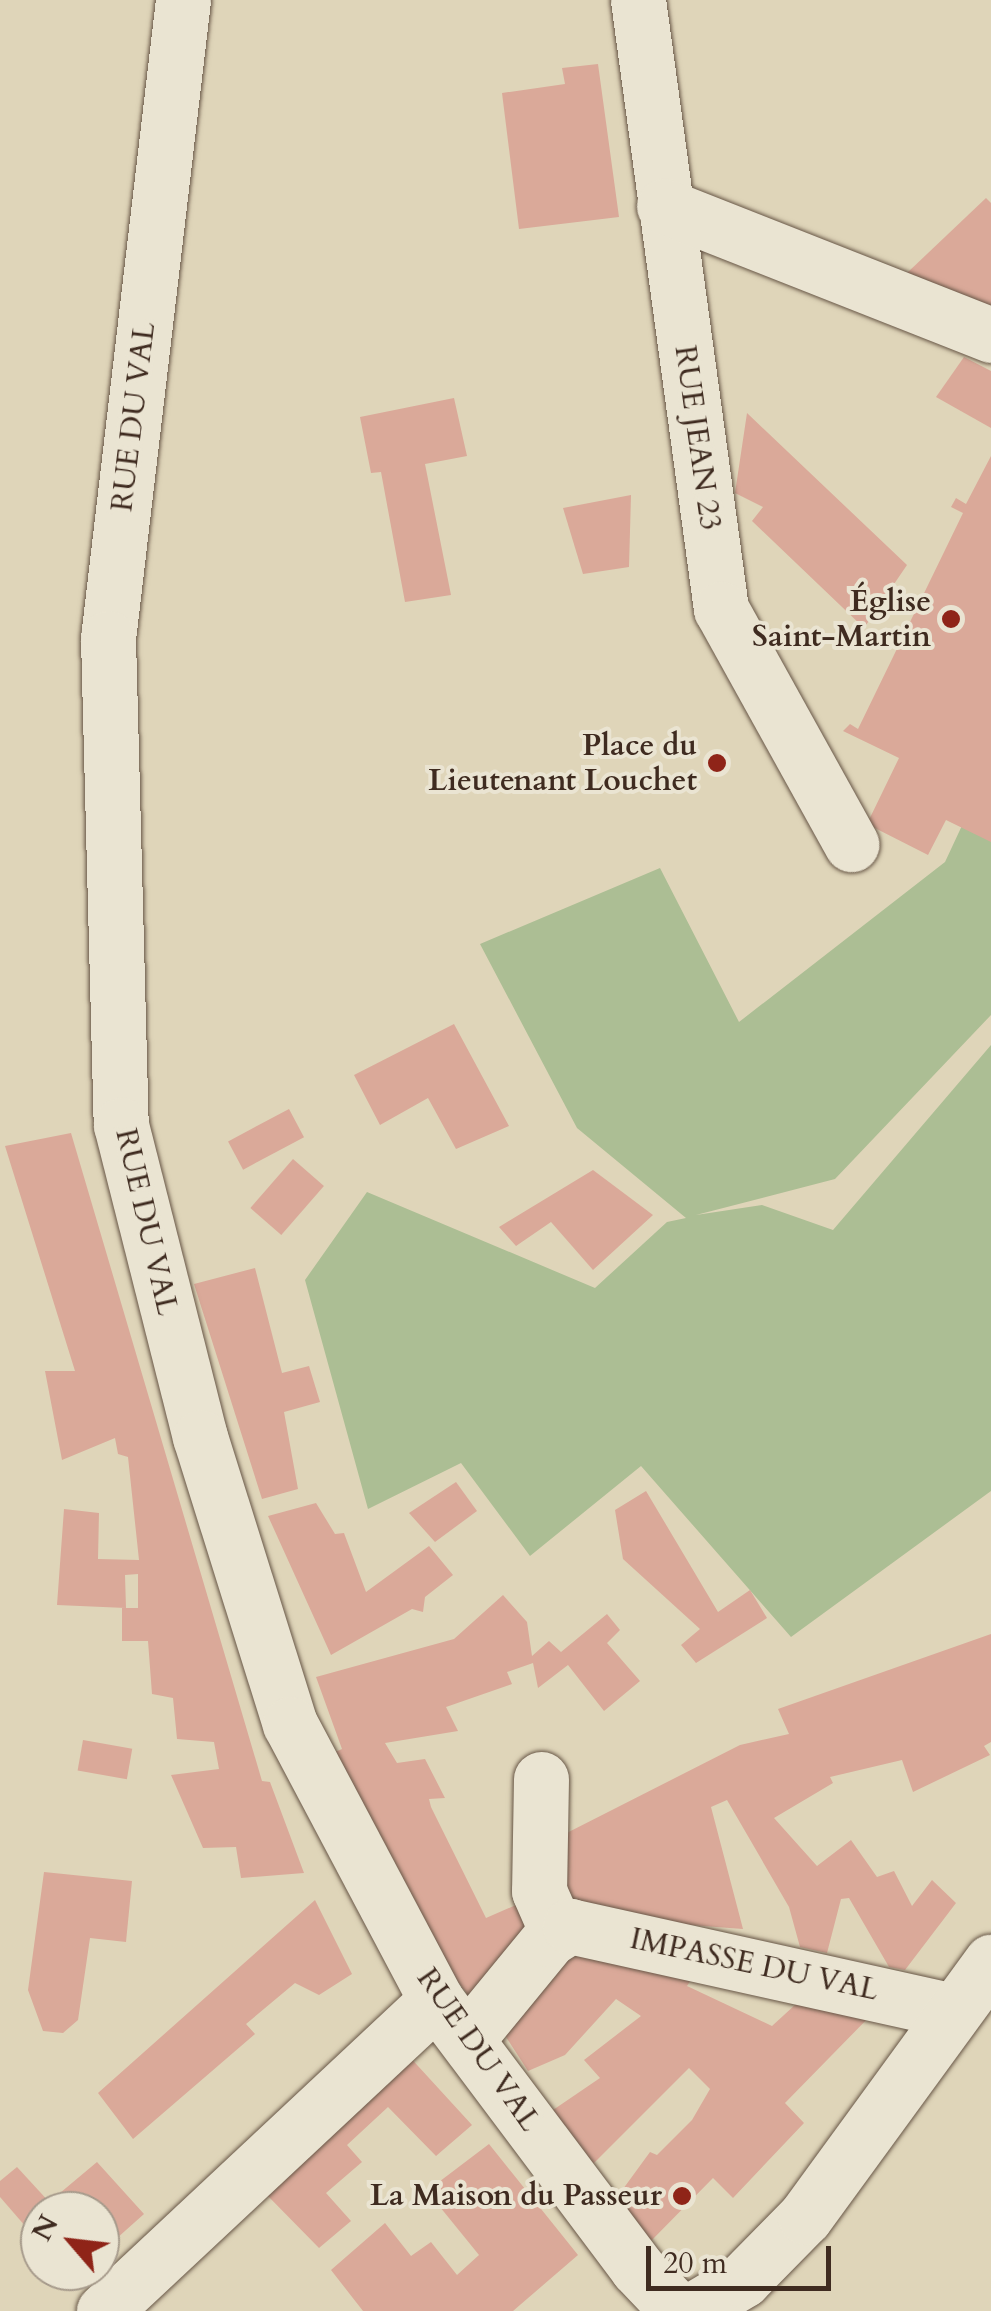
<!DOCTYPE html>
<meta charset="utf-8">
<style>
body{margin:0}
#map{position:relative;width:991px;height:2311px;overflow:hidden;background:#dfd5b9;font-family:Cardo,serif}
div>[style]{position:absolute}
.green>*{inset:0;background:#acbe94}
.building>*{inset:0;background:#daa999;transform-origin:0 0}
.roads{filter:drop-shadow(0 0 2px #675646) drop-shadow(0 0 2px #675646)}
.minor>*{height:55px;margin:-27.5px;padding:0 27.5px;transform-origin:27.5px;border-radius:27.5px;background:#eae4d2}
.dots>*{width:28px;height:28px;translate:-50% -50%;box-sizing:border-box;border:5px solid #eae4d2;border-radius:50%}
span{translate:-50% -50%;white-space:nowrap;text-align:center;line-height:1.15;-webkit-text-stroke:8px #eae4d2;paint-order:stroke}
.street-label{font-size:30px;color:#3f2b20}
.poi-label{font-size:30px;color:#3f2b20;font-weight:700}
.right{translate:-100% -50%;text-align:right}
.north{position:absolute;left:20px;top:2191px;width:100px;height:100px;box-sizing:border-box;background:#eae4d2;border:2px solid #a69a8b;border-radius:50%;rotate:298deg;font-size:28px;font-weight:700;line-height:40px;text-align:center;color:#3f2b20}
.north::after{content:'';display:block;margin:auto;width:35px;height:45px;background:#8f2418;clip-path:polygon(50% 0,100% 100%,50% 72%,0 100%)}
.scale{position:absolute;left:646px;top:2246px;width:185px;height:45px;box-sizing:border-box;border:5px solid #3f2b20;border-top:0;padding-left:12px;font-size:30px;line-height:35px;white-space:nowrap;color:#3f2b20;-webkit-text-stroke:8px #eae4d2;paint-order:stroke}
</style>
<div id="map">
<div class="green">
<div style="clip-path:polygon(973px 802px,991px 810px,991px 1015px,835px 1179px,696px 1215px,762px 1205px,833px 1230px,991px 1045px,991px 1491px,791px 1637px,641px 1466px,530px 1556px,461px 1463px,368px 1509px,305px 1280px,367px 1192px,595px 1288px,667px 1222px,686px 1218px,577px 1128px,480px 944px,660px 868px,739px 1022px,945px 862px)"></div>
</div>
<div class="building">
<div style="clip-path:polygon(598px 64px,619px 217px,519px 229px,502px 93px,565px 84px,562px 68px)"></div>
<div style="clip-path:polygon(986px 198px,991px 203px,991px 317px,907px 273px)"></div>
<div style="clip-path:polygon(964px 357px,991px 371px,991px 428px,936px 397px)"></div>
<div style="clip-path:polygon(454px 398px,467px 456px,425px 464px,451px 595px,405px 602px,381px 472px,371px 473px,360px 417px)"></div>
<div style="clip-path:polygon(747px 413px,907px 565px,864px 628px,752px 521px,763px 507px,735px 493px)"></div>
<div style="clip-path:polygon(991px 456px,991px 842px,946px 820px,928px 855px,867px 824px,899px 758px,843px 731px,850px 724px,858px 729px,963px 513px,951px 507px,956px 498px,966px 504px)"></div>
<div style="clip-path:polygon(631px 495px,629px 567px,583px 574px,563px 508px)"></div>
<div style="clip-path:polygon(454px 1024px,509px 1126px,456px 1149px,428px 1098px,380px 1125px,354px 1075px)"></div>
<div style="left:289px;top:1109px;width:32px;height:69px;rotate:62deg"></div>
<div style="clip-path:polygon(71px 1133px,262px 1781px,270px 1782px,304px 1873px,241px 1878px,236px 1847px,203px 1848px,171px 1775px,219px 1769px,214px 1742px,177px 1739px,173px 1698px,152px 1694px,148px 1641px,122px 1641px,122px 1608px,138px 1608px,138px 1574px,125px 1575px,126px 1608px,57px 1605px,64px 1509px,99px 1513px,98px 1559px,139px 1560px,128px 1457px,118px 1454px,115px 1438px,62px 1460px,45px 1371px,75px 1371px,5px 1146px)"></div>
<div style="left:293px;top:1159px;width:41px;height:65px;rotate:41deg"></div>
<div style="clip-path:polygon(593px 1170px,653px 1215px,593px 1270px,551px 1222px,516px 1246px,499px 1227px)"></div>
<div style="clip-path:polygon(255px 1268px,282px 1373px,309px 1366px,320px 1402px,284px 1412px,298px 1489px,262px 1499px,194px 1284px)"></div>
<div style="clip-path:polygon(456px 1482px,477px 1511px,435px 1542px,409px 1513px)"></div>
<div style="clip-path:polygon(646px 1491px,718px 1612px,750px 1590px,767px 1618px,696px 1663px,681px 1645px,700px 1629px,623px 1559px,615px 1510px)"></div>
<div style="clip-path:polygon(316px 1503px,335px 1534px,344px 1533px,366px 1592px,429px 1546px,453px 1575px,425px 1597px,423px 1612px,412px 1609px,331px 1655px,268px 1516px)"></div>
<div style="clip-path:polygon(503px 1595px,527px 1622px,532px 1656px,549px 1641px,561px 1652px,607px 1614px,620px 1630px,607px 1643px,640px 1681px,604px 1711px,568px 1665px,538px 1688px,533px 1663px,507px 1672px,512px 1684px,446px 1707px,458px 1731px,385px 1743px,397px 1763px,425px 1759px,445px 1798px,429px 1799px,431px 1807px,486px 1918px,523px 1902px,527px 1954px,478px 2008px,429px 1944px,333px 1753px,342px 1749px,316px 1677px,454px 1639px)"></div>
<div style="clip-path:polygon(991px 1634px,991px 1742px,984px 1746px,990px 1755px,913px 1792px,902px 1760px,830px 1777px,833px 1783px,774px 1818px,817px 1866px,851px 1840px,877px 1877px,894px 1871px,912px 1906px,932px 1880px,956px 1903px,905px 1970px,889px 1967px,849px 1898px,841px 1899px,827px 1953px,800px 1947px,789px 1907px,727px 1800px,711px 1807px,743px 1929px,572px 1916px,549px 1842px,740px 1745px,789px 1734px,778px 1709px)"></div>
<div style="left:83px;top:1740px;width:50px;height:31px;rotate:10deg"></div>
<div style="clip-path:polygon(44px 1872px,132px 1881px,126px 1942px,90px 1938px,78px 2020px,63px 2033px,43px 2031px,28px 1990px)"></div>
<div style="clip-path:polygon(315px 1900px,352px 1974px,319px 1995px,295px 1983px,246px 2024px,255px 2034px,133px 2139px,98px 2093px)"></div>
<div style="clip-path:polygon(582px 1938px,699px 1967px,687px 1986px,772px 2026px,808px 1993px,876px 2010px,785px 2103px,804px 2123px,733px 2198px,713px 2178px,649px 2243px,615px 2200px,650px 2152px,657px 2155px,692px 2120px,710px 2089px,689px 2068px,591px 2166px,553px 2110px,600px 2078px,584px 2060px,641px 2016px,616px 1999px,565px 2055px,528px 2071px,497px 2023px)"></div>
<div style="clip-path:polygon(407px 2054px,472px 2125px,436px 2156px,388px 2107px,347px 2145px,362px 2162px,326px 2193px,351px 2221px,319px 2248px,265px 2193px)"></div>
<div style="clip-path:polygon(489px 2144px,578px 2255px,513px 2311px,363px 2311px,331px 2270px,385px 2223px,411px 2256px,431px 2242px,457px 2275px,479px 2255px,427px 2191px)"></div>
<div style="clip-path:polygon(97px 2162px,144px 2214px,107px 2247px,100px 2211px,76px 2211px,60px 2193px)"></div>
<div style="clip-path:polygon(17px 2167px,51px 2204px,26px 2227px,0 2197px,0 2181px)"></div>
</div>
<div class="roads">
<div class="minor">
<div style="left:183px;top:0;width:642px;rotate:96.7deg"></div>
<div style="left:108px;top:638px;width:487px;rotate:88.5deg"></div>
<div style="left:121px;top:1125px;width:322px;rotate:75.8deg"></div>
<div style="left:200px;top:1437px;width:301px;rotate:72.6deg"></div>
<div style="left:290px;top:1724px;width:312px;rotate:62.1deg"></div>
<div style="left:436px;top:2000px;width:335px;rotate:53.1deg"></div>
<div style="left:637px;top:2268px;width:59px;rotate:46.4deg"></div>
<div style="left:638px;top:0;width:615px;rotate:82.24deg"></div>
<div style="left:721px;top:609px;width:269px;rotate:61deg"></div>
<div style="left:664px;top:206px;width:352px;rotate:21.5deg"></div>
<div style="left:541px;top:1779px;width:112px;rotate:91deg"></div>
<div style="left:539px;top:1891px;width:45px;rotate:66.3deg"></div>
<div style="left:467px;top:2039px;width:129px;rotate:-50.6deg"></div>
<div style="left:549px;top:1939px;width:25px;rotate:-32deg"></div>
<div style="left:570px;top:1926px;width:391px;rotate:12.5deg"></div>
<div style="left:104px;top:2311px;width:455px;rotate:-43.1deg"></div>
<div style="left:691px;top:2311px;width:61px;rotate:-30.8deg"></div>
<div style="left:743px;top:2280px;width:88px;rotate:-45.5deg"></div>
<div style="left:805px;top:2217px;width:316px;rotate:-53.9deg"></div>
</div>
</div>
<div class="dots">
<div style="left:951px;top:619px;background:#8f2418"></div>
<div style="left:717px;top:763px;background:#8f2418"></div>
<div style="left:682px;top:2196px;background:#8f2418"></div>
</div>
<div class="street-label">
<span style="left:134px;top:417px;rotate:-83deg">RUE DU VAL</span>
<span style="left:697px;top:438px;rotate:82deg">RUE JEAN 23</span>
<span style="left:146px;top:1222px;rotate:77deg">RUE DU VAL</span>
<span style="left:754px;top:1965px;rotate:12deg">IMPASSE DU VAL</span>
<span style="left:478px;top:2050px;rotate:55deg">RUE DU VAL</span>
</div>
<div class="poi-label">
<span class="right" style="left:931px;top:619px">Église<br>Saint-Martin</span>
<span class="right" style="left:697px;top:763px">Place du<br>Lieutenant Louchet</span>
<span class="right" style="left:662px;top:2196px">La Maison du Passeur</span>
</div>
<div class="north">N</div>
<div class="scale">20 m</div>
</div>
